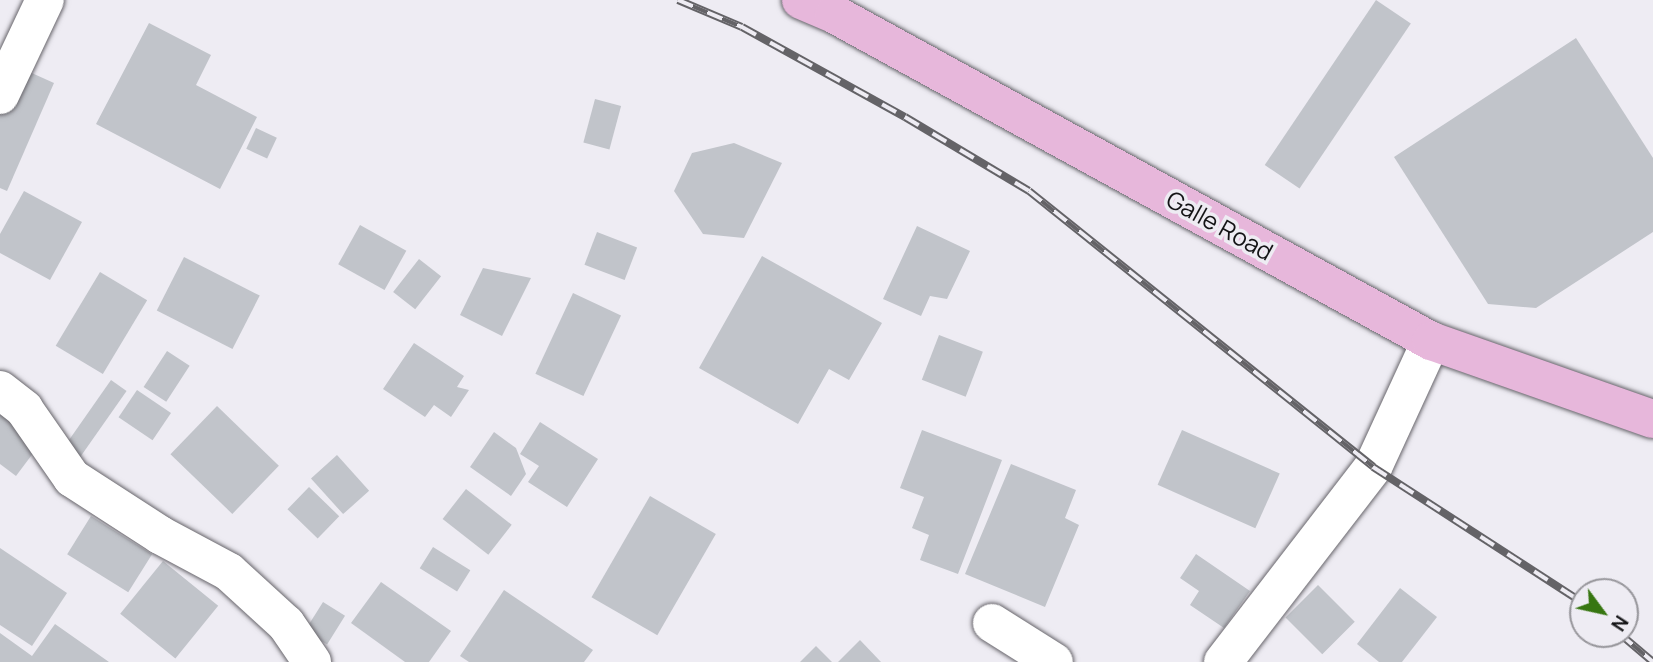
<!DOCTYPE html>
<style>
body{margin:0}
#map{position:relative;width:1653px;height:662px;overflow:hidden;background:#eeecf3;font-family:Manrope,sans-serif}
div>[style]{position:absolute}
.building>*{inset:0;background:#c1c4ca;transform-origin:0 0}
.roads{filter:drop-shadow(0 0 2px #67656b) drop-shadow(0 0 2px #67656b)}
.minor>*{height:38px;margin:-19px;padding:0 19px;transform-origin:19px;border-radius:19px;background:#fff}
.tertiary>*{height:38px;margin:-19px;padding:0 19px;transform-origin:19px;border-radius:19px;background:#fff}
.trunk>*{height:38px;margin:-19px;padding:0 19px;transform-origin:19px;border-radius:19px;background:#e7b7db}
.rail>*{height:8px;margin-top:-4px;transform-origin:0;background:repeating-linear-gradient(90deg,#eeecf3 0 16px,#646367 0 32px);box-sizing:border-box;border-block:2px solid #646367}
span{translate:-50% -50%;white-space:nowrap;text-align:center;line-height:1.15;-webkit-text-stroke:7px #eeecf3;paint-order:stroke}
.street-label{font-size:24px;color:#141416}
.north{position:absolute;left:1569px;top:578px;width:70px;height:70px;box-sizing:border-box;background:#eeecf3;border:2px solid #97969b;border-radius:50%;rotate:123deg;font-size:19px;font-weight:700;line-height:28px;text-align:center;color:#141416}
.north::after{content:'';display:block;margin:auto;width:24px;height:32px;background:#377611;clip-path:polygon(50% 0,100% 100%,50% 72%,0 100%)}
</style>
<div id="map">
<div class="building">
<div style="left:1376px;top:0;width:42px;height:199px;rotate:34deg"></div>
<div style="clip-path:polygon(149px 23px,211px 55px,196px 85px,257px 117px,220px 189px,96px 124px)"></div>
<div style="clip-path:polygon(1576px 38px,1653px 158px,1653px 232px,1536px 308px,1488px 304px,1394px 157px)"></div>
<div style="clip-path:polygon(5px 61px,54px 83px,7px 191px,0 188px,0 73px)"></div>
<div style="left:595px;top:99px;width:27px;height:45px;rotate:15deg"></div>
<div style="left:256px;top:128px;width:23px;height:23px;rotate:25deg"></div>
<div style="clip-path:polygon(734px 143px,782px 163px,744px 238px,703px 234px,674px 191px,692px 153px)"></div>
<div style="clip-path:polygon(24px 191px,82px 222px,50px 280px,0 253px,0 234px)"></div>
<div style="left:360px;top:225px;width:53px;height:45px;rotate:29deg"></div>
<div style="clip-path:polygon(917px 226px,970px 251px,947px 299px,930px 296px,921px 316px,883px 299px)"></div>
<div style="left:597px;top:232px;width:43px;height:35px;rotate:21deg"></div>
<div style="clip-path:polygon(762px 256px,882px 323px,849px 380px,829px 369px,798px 424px,699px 368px)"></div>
<div style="left:184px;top:257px;width:85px;height:60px;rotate:27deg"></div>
<div style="left:419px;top:259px;width:28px;height:42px;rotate:38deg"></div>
<div style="clip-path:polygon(483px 268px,531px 278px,502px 336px,460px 315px)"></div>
<div style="left:100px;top:272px;width:55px;height:86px;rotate:31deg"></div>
<div style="left:573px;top:293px;width:53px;height:89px;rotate:25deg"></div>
<div style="left:939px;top:335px;width:47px;height:48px;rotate:21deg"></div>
<div style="clip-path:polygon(414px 343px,464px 376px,457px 387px,469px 390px,451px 417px,434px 405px,425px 417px,383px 389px)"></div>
<div style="left:167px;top:351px;width:27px;height:43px;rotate:33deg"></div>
<div style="left:111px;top:380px;width:19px;height:86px;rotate:35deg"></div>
<div style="left:137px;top:390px;width:41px;height:33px;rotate:34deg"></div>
<div style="left:217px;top:406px;width:86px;height:67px;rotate:44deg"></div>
<div style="clip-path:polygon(0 409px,43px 440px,16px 476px,0 464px)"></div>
<div style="clip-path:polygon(540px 422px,598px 459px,567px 507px,528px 482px,539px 466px,520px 454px)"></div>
<div style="clip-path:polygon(922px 430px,1002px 460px,958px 574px,920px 560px,929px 535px,912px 528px,924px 497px,900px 488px)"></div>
<div style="left:1182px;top:430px;width:107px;height:60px;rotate:24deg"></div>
<div style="clip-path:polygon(494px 432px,516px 448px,526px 474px,511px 496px,470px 467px)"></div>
<div style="left:337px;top:455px;width:48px;height:35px;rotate:48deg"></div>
<div style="clip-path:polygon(1011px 464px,1076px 490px,1065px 518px,1079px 525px,1045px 607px,965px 574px)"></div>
<div style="left:309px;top:487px;width:42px;height:31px;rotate:44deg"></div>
<div style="left:466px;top:489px;width:58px;height:38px;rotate:38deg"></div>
<div style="left:650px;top:496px;width:76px;height:117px;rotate:30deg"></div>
<div style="left:91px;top:516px;width:72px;height:45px;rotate:32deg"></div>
<div style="left:433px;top:547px;width:44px;height:25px;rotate:32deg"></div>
<div style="clip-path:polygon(0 548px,67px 593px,32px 646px,0 625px)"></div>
<div style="clip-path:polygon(1196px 554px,1250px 591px,1224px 628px,1190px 605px,1199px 591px,1180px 578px)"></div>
<div style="left:163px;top:561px;width:71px;height:68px;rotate:39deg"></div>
<div style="clip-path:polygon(381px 582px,451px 631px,429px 662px,405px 662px,351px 623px)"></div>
<div style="left:1318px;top:585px;width:52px;height:46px;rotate:45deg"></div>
<div style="clip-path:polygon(1400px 588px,1437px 617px,1402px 662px,1379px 662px,1357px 644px)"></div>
<div style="clip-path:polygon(504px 590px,593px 650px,584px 662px,469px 662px,460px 656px)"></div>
<div style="left:323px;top:602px;width:26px;height:34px;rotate:32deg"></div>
<div style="clip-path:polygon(55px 624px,109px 662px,0 662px,0 633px,32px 656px)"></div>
<div style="clip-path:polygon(860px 640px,881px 662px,838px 662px)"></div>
<div style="clip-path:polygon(816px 646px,832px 662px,800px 662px)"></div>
</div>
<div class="roads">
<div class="minor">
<div style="left:0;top:390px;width:31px;rotate:38deg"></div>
<div style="left:24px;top:409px;width:84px;rotate:55.2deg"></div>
<div style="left:72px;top:478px;width:105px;rotate:32.9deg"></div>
<div style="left:160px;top:535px;width:78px;rotate:28.2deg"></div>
<div style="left:229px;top:572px;width:77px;rotate:42.4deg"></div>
<div style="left:286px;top:624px;width:46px;rotate:55.6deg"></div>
<div style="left:992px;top:623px;width:73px;rotate:32.2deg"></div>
<div style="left:1223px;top:662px;width:246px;rotate:-52.4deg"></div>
<div style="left:1373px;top:467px;width:139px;rotate:-65.3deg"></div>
</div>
<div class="tertiary">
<div style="left:0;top:95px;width:105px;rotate:-64.7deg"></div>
</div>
<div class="trunk">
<div style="left:801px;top:0;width:36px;rotate:23deg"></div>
<div style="left:834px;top:14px;width:681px;rotate:28.71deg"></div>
<div style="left:1431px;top:341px;width:235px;rotate:19.4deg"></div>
</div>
</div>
<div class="rail">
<div style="left:678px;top:0;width:69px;rotate:22.9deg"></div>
<div style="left:742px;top:27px;width:186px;rotate:28.9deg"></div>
<div style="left:905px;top:117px;width:144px;rotate:30.8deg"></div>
<div style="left:1029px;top:191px;width:441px;rotate:38.7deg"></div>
<div style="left:1373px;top:467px;width:250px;rotate:32.9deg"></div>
<div style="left:1620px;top:634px;width:43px;rotate:40.3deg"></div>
</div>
<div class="street-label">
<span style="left:1220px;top:225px;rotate:29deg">Galle Road</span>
</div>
<div class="north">N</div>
</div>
